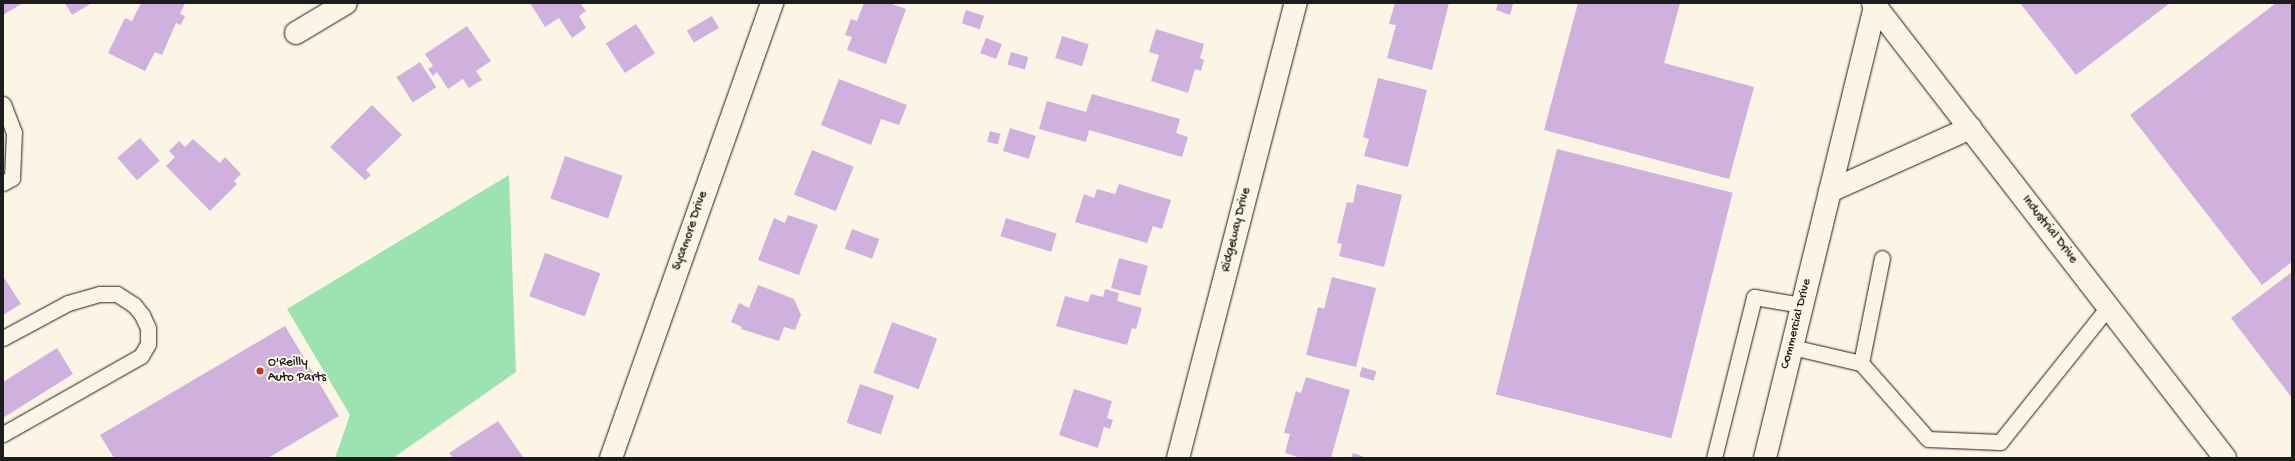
<!DOCTYPE html>
<style>
body{margin:0}
#map{position:relative;width:2295px;height:461px;overflow:hidden;background:#fcf5e5;font-family:"Gochi Hand",sans-serif}
div>[style]{position:absolute}
.green>*{inset:0;background:#9be4b2}
.building>*{inset:0;background:#d0b1de;transform-origin:0 0}
.roads{filter:drop-shadow(0 0 1px #1c1c1c) drop-shadow(0 0 1px #1c1c1c)}
.lane>*{height:15px;margin:-7.5px;padding:0 7.5px;transform-origin:7.5px;border-radius:7.5px;background:#fcf5e5}
.street>*{height:22px;margin:-11px;padding:0 11px;transform-origin:11px;border-radius:11px;background:#fcf5e5}
.secondary>*{height:22px;margin:-11px;padding:0 11px;transform-origin:11px;border-radius:11px;background:#fcf5e5}
.dots>*{width:11px;height:11px;translate:-50% -50%;box-sizing:border-box;border:2px solid #fcf5e5;border-radius:50%}
span{translate:-50% -50%;white-space:nowrap;text-align:center;line-height:1.15;-webkit-text-stroke:4px #fcf5e5;paint-order:stroke}
.street-label{font-size:13px;color:#1c1c1c}
.poi-label{font-size:13px;color:#1c1c1c}
.left{translate:0 -50%;text-align:left}
.frame{position:absolute;inset:0;border:4px solid #1c1c1c;pointer-events:none}
</style>
<div id="map">
<div class="green">
<div style="clip-path:polygon(509px 175px,516px 372px,393px 458px,335px 458px,350px 415px,287px 309px)"></div>
</div>
<div class="building">
<div style="clip-path:polygon(3px 3px,23px 3px,3px 15px)"></div>
<div style="clip-path:polygon(65px 3px,89px 3px,90px 4px,72px 15px)"></div>
<div style="clip-path:polygon(141px 3px,185px 3px,180px 14px,185px 16px,181px 25px,176px 23px,162px 55px,155px 52px,145px 71px,108px 53px,125px 18px,132px 21px)"></div>
<div style="clip-path:polygon(530px 3px,583px 3px,581px 4px,586px 11px,579px 16px,586px 28px,572px 38px,559px 18px,545px 27px)"></div>
<div style="clip-path:polygon(864px 3px,889px 3px,906px 9px,886px 64px,847px 50px,852px 37px,845px 35px,851px 19px,857px 21px)"></div>
<div style="clip-path:polygon(1395px 3px,1449px 3px,1432px 70px,1387px 58px,1396px 25px,1389px 24px)"></div>
<div style="clip-path:polygon(1498px 3px,1513px 4px,1510px 15px,1496px 10px)"></div>
<div style="clip-path:polygon(1578px 3px,1680px 3px,1664px 63px,1754px 87px,1729px 179px,1544px 130px)"></div>
<div style="clip-path:polygon(2020px 3px,2170px 3px,2076px 75px)"></div>
<div style="clip-path:polygon(2276px 3px,2292px 3px,2292px 262px,2262px 285px,2130px 115px)"></div>
<div style="left:966px;top:10px;width:19px;height:14px;rotate:18deg"></div>
<div style="left:712px;top:16px;width:14px;height:29px;rotate:60deg"></div>
<div style="left:636px;top:24px;width:35px;height:36px;rotate:57deg"></div>
<div style="clip-path:polygon(467px 26px,491px 61px,476px 71px,482px 80px,469px 88px,463px 79px,448px 89px,437px 72px,433px 76px,428px 69px,433px 66px,425px 54px)"></div>
<div style="clip-path:polygon(1156px 29px,1204px 44px,1200px 58px,1204px 60px,1201px 71px,1195px 69px,1188px 93px,1151px 81px,1159px 55px,1149px 52px)"></div>
<div style="left:1062px;top:36px;width:28px;height:23px;rotate:17deg"></div>
<div style="left:986px;top:38px;width:17px;height:16px;rotate:21deg"></div>
<div style="left:1011px;top:52px;width:18px;height:13px;rotate:16deg"></div>
<div style="left:420px;top:62px;width:30px;height:28px;rotate:57deg"></div>
<div style="clip-path:polygon(1378px 78px,1427px 90px,1408px 167px,1364px 156px,1369px 139px,1363px 137px)"></div>
<div style="clip-path:polygon(839px 79px,907px 105px,899px 125px,881px 119px,871px 145px,821px 125px)"></div>
<div style="clip-path:polygon(1092px 94px,1180px 119px,1176px 133px,1188px 137px,1182px 157px,1089px 130px,1086px 142px,1039px 129px,1047px 101px,1086px 112px)"></div>
<div style="clip-path:polygon(372px 105px,402px 135px,366px 170px,371px 175px,365px 180px,330px 147px)"></div>
<div style="left:1010px;top:128px;width:27px;height:24px;rotate:17deg"></div>
<div style="left:990px;top:131px;width:11px;height:11px;rotate:15deg"></div>
<div style="left:140px;top:138px;width:30px;height:30px;rotate:49deg"></div>
<div style="clip-path:polygon(193px 139px,220px 163px,225px 157px,241px 174px,234px 181px,237px 184px,210px 211px,166px 166px,175px 157px,169px 151px,179px 141px,185px 147px)"></div>
<div style="left:1557px;top:149px;width:181px;height:253px;rotate:14deg"></div>
<div style="left:812px;top:150px;width:45px;height:48px;rotate:22deg"></div>
<div style="left:565px;top:156px;width:61px;height:45px;rotate:19deg"></div>
<div style="clip-path:polygon(1119px 184px,1171px 200px,1162px 229px,1153px 226px,1147px 243px,1075px 222px,1084px 194px,1094px 198px,1097px 189px,1115px 194px)"></div>
<div style="clip-path:polygon(1357px 184px,1402px 195px,1384px 267px,1339px 256px,1342px 244px,1337px 243px,1347px 202px,1353px 203px)"></div>
<div style="clip-path:polygon(788px 215px,818px 225px,799px 275px,758px 260px,774px 218px,785px 223px)"></div>
<div style="left:1006px;top:218px;width:53px;height:19px;rotate:17deg"></div>
<div style="left:852px;top:229px;width:29px;height:21px;rotate:20deg"></div>
<div style="left:545px;top:253px;width:59px;height:46px;rotate:20deg"></div>
<div style="left:1119px;top:258px;width:30px;height:31px;rotate:15deg"></div>
<div style="clip-path:polygon(2292px 272px,2292px 398px,2231px 318px)"></div>
<div style="clip-path:polygon(3px 276px,21px 304px,3px 315px)"></div>
<div style="clip-path:polygon(1332px 277px,1376px 288px,1356px 367px,1306px 355px,1318px 307px,1324px 309px)"></div>
<div style="clip-path:polygon(758px 285px,794px 299px,801px 315px,795px 330px,784px 327px,779px 341px,741px 329px,742px 327px,731px 322px,739px 303px,749px 308px)"></div>
<div style="clip-path:polygon(1105px 289px,1119px 293px,1117px 301px,1142px 308px,1136px 329px,1132px 328px,1127px 345px,1056px 326px,1065px 296px,1088px 302px,1091px 294px,1103px 297px)"></div>
<div style="left:892px;top:322px;width:48px;height:54px;rotate:20deg"></div>
<div style="clip-path:polygon(285px 326px,339px 416px,268px 458px,114px 458px,100px 435px)"></div>
<div style="clip-path:polygon(57px 348px,73px 374px,3px 418px,3px 382px)"></div>
<div style="left:1362px;top:367px;width:15px;height:10px;rotate:16deg"></div>
<div style="clip-path:polygon(1306px 377px,1350px 390px,1331px 458px,1301px 458px,1285px 453px,1290px 434px,1284px 433px,1296px 391px,1301px 393px)"></div>
<div style="left:860px;top:384px;width:36px;height:41px;rotate:19deg"></div>
<div style="clip-path:polygon(1074px 389px,1112px 401px,1107px 418px,1113px 420px,1110px 429px,1104px 427px,1098px 448px,1059px 435px)"></div>
<div style="clip-path:polygon(498px 421px,523px 457px,453px 458px,449px 453px)"></div>
<div style="clip-path:polygon(1353px 453px,1367px 458px,1351px 458px)"></div>
</div>
<div class="roads">
<div class="lane">
<div style="left:3px;top:104px;width:30px;rotate:69deg"></div>
<div style="left:14px;top:132px;width:46px;rotate:92.5deg"></div>
<div style="left:12px;top:178px;width:10px;rotate:151deg"></div>
<div style="left:3px;top:338px;width:74px;rotate:-28.3deg"></div>
<div style="left:68px;top:303px;width:33px;rotate:-16deg"></div>
<div style="left:100px;top:294px;width:17px"></div>
<div style="left:117px;top:294px;width:20px;rotate:33deg"></div>
<div style="left:134px;top:305px;width:13px;rotate:51deg"></div>
<div style="left:142px;top:315px;width:14px;rotate:65deg"></div>
<div style="left:148px;top:328px;width:16px;rotate:90deg"></div>
<div style="left:148px;top:344px;width:14px;rotate:120deg"></div>
<div style="left:141px;top:356px;width:159px;rotate:150.5deg"></div>
<div style="left:1792px;top:347px;width:71px;rotate:13.1deg"></div>
<div style="left:1861px;top:363px;width:101px;rotate:48.6deg"></div>
<div style="left:1928px;top:439px;width:72px;rotate:2.4deg"></div>
<div style="left:2000px;top:442px;width:173px;rotate:-51.3deg"></div>
<div style="left:1861px;top:363px;width:107px;rotate:-78.7deg"></div>
<div style="left:1714px;top:458px;width:166px;rotate:-76deg"></div>
<div style="left:1754px;top:297px;width:49px;rotate:9.5deg"></div>
</div>
<div class="street">
<div style="left:296px;top:33px;width:58px;rotate:-31deg"></div>
<div style="left:1830px;top:191px;width:154px;rotate:-24.2deg"></div>
<div style="left:611px;top:458px;width:483px;rotate:-70.5deg"></div>
<div style="left:1178px;top:458px;width:470px;rotate:-75.5deg"></div>
<div style="left:1765px;top:458px;width:465px;rotate:-76.3deg"></div>
</div>
<div class="secondary">
<div style="left:1873px;top:3px;width:575px;rotate:52.27deg"></div>
</div>
</div>
<div class="dots">
<div style="left:260px;top:371px;background:#c8321e"></div>
</div>
<div class="street-label">
<span style="left:1237px;top:230px;rotate:-76deg">Ridgeway Drive</span>
<span style="left:2049px;top:230px;rotate:52deg">Industrial Drive</span>
<span style="left:691px;top:231px;rotate:-71deg">Sycamore Drive</span>
<span style="left:1797px;top:324px;rotate:-76deg">Commercial Drive</span>
</div>
<div class="poi-label">
<span class="left" style="left:268px;top:371px">O'Reilly<br>Auto Parts</span>
</div>
<div class="frame"></div>
</div>
